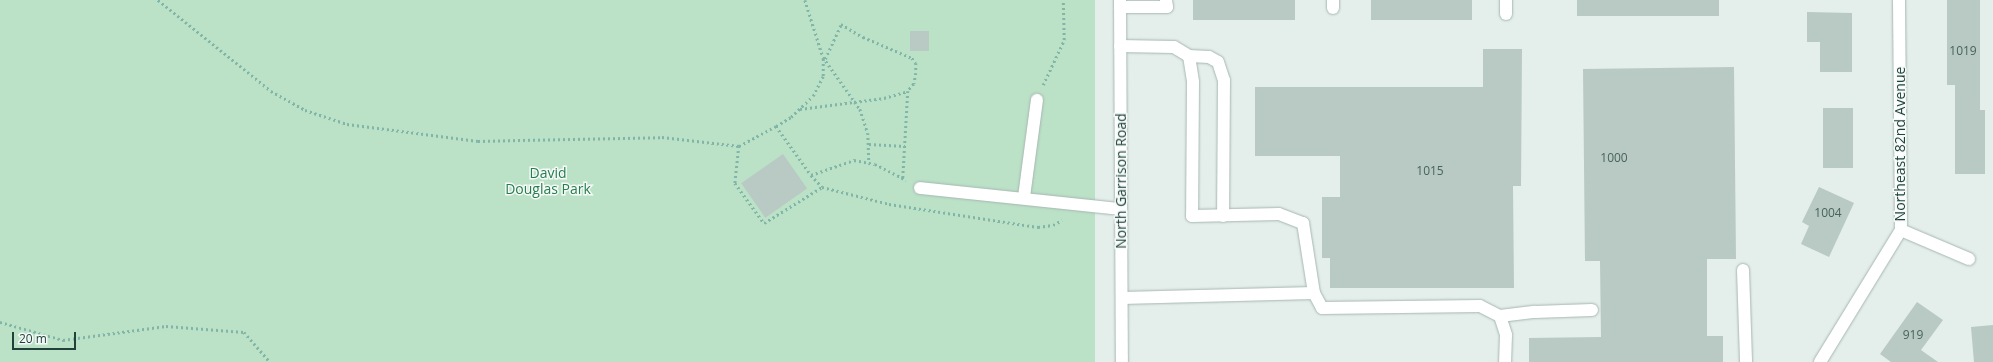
<!DOCTYPE html>
<style>
body{margin:0}
#map{position:relative;width:1993px;height:362px;overflow:hidden;background:#e4eeea;font-family:"Open Sans",sans-serif}
div>[style]{position:absolute}
.green>*{inset:0;background:#bbe1c7;transform-origin:0 0}
.building>*{inset:0;background:#b8cac3;transform-origin:0 0}
.path>*{height:2.5px;margin-top:-1.25px;transform-origin:0;background:repeating-linear-gradient(90deg,#81b5a7 0 2px,transparent 0 5px)}
.roads{filter:drop-shadow(0 0 1px #a6b7b2) drop-shadow(0 0 1px #a6b7b2)}
.minor>*{height:12px;margin:-6px;padding:0 6px;transform-origin:6px;border-radius:6px;background:#fff}
span{translate:-50% -50%;white-space:nowrap;text-align:center;line-height:1.15;-webkit-text-stroke:3px #f5faf8;paint-order:stroke}
.number-label{font-size:12px;color:#47645d}
.number-label span{-webkit-text-stroke-width:0}
.street-label{font-size:14px;color:#21423b}
.park-label{font-size:14px;color:#277d4d}
.scale{position:absolute;left:12px;top:332px;width:64px;height:18px;box-sizing:border-box;border:2px solid #21423b;border-top:0;padding-left:5px;font-size:12px;line-height:14px;white-space:nowrap;color:#21423b;-webkit-text-stroke:3px #f5faf8;paint-order:stroke}
</style>
<div id="map">
<div class="green">
<div style="left:0;top:0;width:1095px;height:362px"></div>
</div>
<div class="building">
<div style="left:1193px;top:0;width:102px;height:20px"></div>
<div style="left:1371px;top:0;width:101px;height:20px"></div>
<div style="left:1577px;top:0;width:142px;height:16px"></div>
<div style="clip-path:polygon(1947px 0,1980px 0,1980px 110px,1985px 110px,1985px 174px,1955px 174px,1955px 85px,1947px 85px)"></div>
<div style="clip-path:polygon(1807px 12px,1852px 13px,1852px 72px,1820px 72px,1820px 42px,1807px 42px)"></div>
<div style="left:910px;top:31px;width:19px;height:20px"></div>
<div style="clip-path:polygon(1483px 49px,1522px 49px,1521px 186px,1513px 186px,1514px 288px,1330px 288px,1330px 258px,1322px 258px,1322px 197px,1340px 197px,1340px 156px,1255px 156px,1255px 87px,1483px 87px)"></div>
<div style="clip-path:polygon(1734px 67px,1736px 259px,1707px 259px,1707px 336px,1723px 336px,1723px 362px,1529px 362px,1529px 338px,1601px 337px,1600px 261px,1585px 261px,1583px 69px)"></div>
<div style="left:1823px;top:108px;width:30px;height:60px"></div>
<div style="left:783px;top:154px;width:42px;height:51px;rotate:55deg"></div>
<div style="clip-path:polygon(1819px 187px,1854px 203px,1829px 257px,1801px 244px,1809px 226px,1802px 222px)"></div>
<div style="clip-path:polygon(1917px 302px,1943px 320px,1921px 350px,1938px 362px,1891px 362px,1880px 354px)"></div>
<div style="clip-path:polygon(1993px 325px,1993px 362px,1974px 362px,1971px 327px)"></div>
</div>
<div class="path">
<div style="left:158px;top:0;width:145px;rotate:38.8deg"></div>
<div style="left:271px;top:91px;width:39px;rotate:29deg"></div>
<div style="left:305px;top:110px;width:44px;rotate:18.4deg"></div>
<div style="left:347px;top:124px;width:132px;rotate:7.4deg"></div>
<div style="left:478px;top:141px;width:184px;rotate:-1.2deg"></div>
<div style="left:662px;top:137px;width:78px;rotate:6.7deg"></div>
<div style="left:739px;top:146px;width:42px;rotate:-28.4deg"></div>
<div style="left:776px;top:126px;width:60px;rotate:54.5deg"></div>
<div style="left:811px;top:175px;width:46px;rotate:-19.2deg"></div>
<div style="left:854px;top:160px;width:21px;rotate:11deg"></div>
<div style="left:875px;top:164px;width:35px;rotate:27deg"></div>
<div style="left:805px;top:0;width:60px;rotate:72.5deg"></div>
<div style="left:823px;top:57px;width:64px;rotate:54.6deg"></div>
<div style="left:860px;top:109px;width:25px;rotate:72deg"></div>
<div style="left:868px;top:133px;width:30px;rotate:88deg"></div>
<div style="left:825px;top:59px;width:38px;rotate:-65deg"></div>
<div style="left:841px;top:24px;width:26px;rotate:31deg"></div>
<div style="left:863px;top:37px;width:53px;rotate:23.2deg"></div>
<div style="left:912px;top:58px;width:6px;rotate:51deg"></div>
<div style="left:916px;top:63px;width:10px;rotate:90deg"></div>
<div style="left:916px;top:73px;width:11px;rotate:100deg"></div>
<div style="left:914px;top:84px;width:9px;rotate:131deg"></div>
<div style="left:1043px;top:85px;width:50px;rotate:-65deg"></div>
<div style="left:1064px;top:40px;width:40px;rotate:-91.4deg"></div>
<div style="left:800px;top:109px;width:85px;rotate:-7.5deg"></div>
<div style="left:884px;top:98px;width:25px;rotate:-16deg"></div>
<div style="left:908px;top:91px;width:88px;rotate:93.3deg"></div>
<div style="left:776px;top:126px;width:17px;rotate:-31deg"></div>
<div style="left:791px;top:117px;width:30px;rotate:-44deg"></div>
<div style="left:813px;top:96px;width:22px;rotate:-63deg"></div>
<div style="left:823px;top:76px;width:19px;rotate:-90deg"></div>
<div style="left:869px;top:144px;width:36px;rotate:3deg"></div>
<div style="left:739px;top:146px;width:37px;rotate:96deg"></div>
<div style="left:735px;top:183px;width:49px;rotate:54.1deg"></div>
<div style="left:764px;top:223px;width:68px;rotate:-31.8deg"></div>
<div style="left:811px;top:175px;width:16px;rotate:47deg"></div>
<div style="left:822px;top:187px;width:69px;rotate:14.2deg"></div>
<div style="left:889px;top:204px;width:151px;rotate:8.8deg"></div>
<div style="left:1038px;top:227px;width:15px;rotate:-8deg"></div>
<div style="left:1053px;top:225px;width:10px;rotate:-29deg"></div>
<div style="left:0;top:322px;width:66px;rotate:15.9deg"></div>
<div style="left:63px;top:340px;width:104px;rotate:-7.7deg"></div>
<div style="left:166px;top:326px;width:78px;rotate:4.4deg"></div>
<div style="left:244px;top:332px;width:40px;rotate:49deg"></div>
</div>
<div class="roads">
<div class="minor">
<div style="left:1120px;top:0;width:362px;rotate:89.7deg"></div>
<div style="left:1333px;top:0;width:8px;rotate:90deg"></div>
<div style="left:1506px;top:0;width:14px;rotate:90deg"></div>
<div style="left:1120px;top:7px;width:47px"></div>
<div style="left:1167px;top:7px;width:7px;rotate:-98deg"></div>
<div style="left:1120px;top:46px;width:54px;rotate:1.1deg"></div>
<div style="left:1174px;top:47px;width:17px;rotate:31deg"></div>
<div style="left:1189px;top:56px;width:20px;rotate:3deg"></div>
<div style="left:1209px;top:57px;width:10px;rotate:29deg"></div>
<div style="left:1218px;top:62px;width:19px;rotate:72deg"></div>
<div style="left:1224px;top:80px;width:136px;rotate:90.4deg"></div>
<div style="left:1189px;top:56px;width:26px;rotate:81deg"></div>
<div style="left:1193px;top:82px;width:134px;rotate:90.4deg"></div>
<div style="left:1192px;top:216px;width:87px;rotate:-1.3deg"></div>
<div style="left:1279px;top:214px;width:26px;rotate:21deg"></div>
<div style="left:1303px;top:223px;width:71px;rotate:81.1deg"></div>
<div style="left:920px;top:188px;width:201px;rotate:6deg"></div>
<div style="left:1024px;top:197px;width:98px;rotate:-82.4deg"></div>
<div style="left:1901px;top:230px;width:74px;rotate:23.1deg"></div>
<div style="left:1743px;top:270px;width:92px;rotate:88.1deg"></div>
<div style="left:1122px;top:298px;width:192px;rotate:-1.5deg"></div>
<div style="left:1314px;top:293px;width:17px;rotate:62deg"></div>
<div style="left:1322px;top:308px;width:158px;rotate:-0.7deg"></div>
<div style="left:1480px;top:306px;width:22px;rotate:27deg"></div>
<div style="left:1500px;top:316px;width:20px;rotate:72deg"></div>
<div style="left:1506px;top:335px;width:27px;rotate:92deg"></div>
<div style="left:1500px;top:316px;width:35px;rotate:-7deg"></div>
<div style="left:1535px;top:312px;width:57px;rotate:-2deg"></div>
<div style="left:1820px;top:362px;width:155px;rotate:-58.5deg"></div>
<div style="left:1901px;top:230px;width:230px;rotate:-90.5deg"></div>
</div>
</div>
<div class="number-label">
<span style="left:1963px;top:51px">1019</span>
<span style="left:1614px;top:158px">1000</span>
<span style="left:1430px;top:171px">1015</span>
<span style="left:1828px;top:213px">1004</span>
<span style="left:1913px;top:335px">919</span>
</div>
<div class="street-label">
<span style="left:1900px;top:144px;rotate:-90deg">Northeast 82nd Avenue</span>
<span style="left:1121px;top:181px;rotate:-90deg">North Garrison Road</span>
</div>
<div class="park-label">
<span style="left:548px;top:181px">David<br>Douglas Park</span>
</div>
<div class="scale">20 m</div>
</div>
